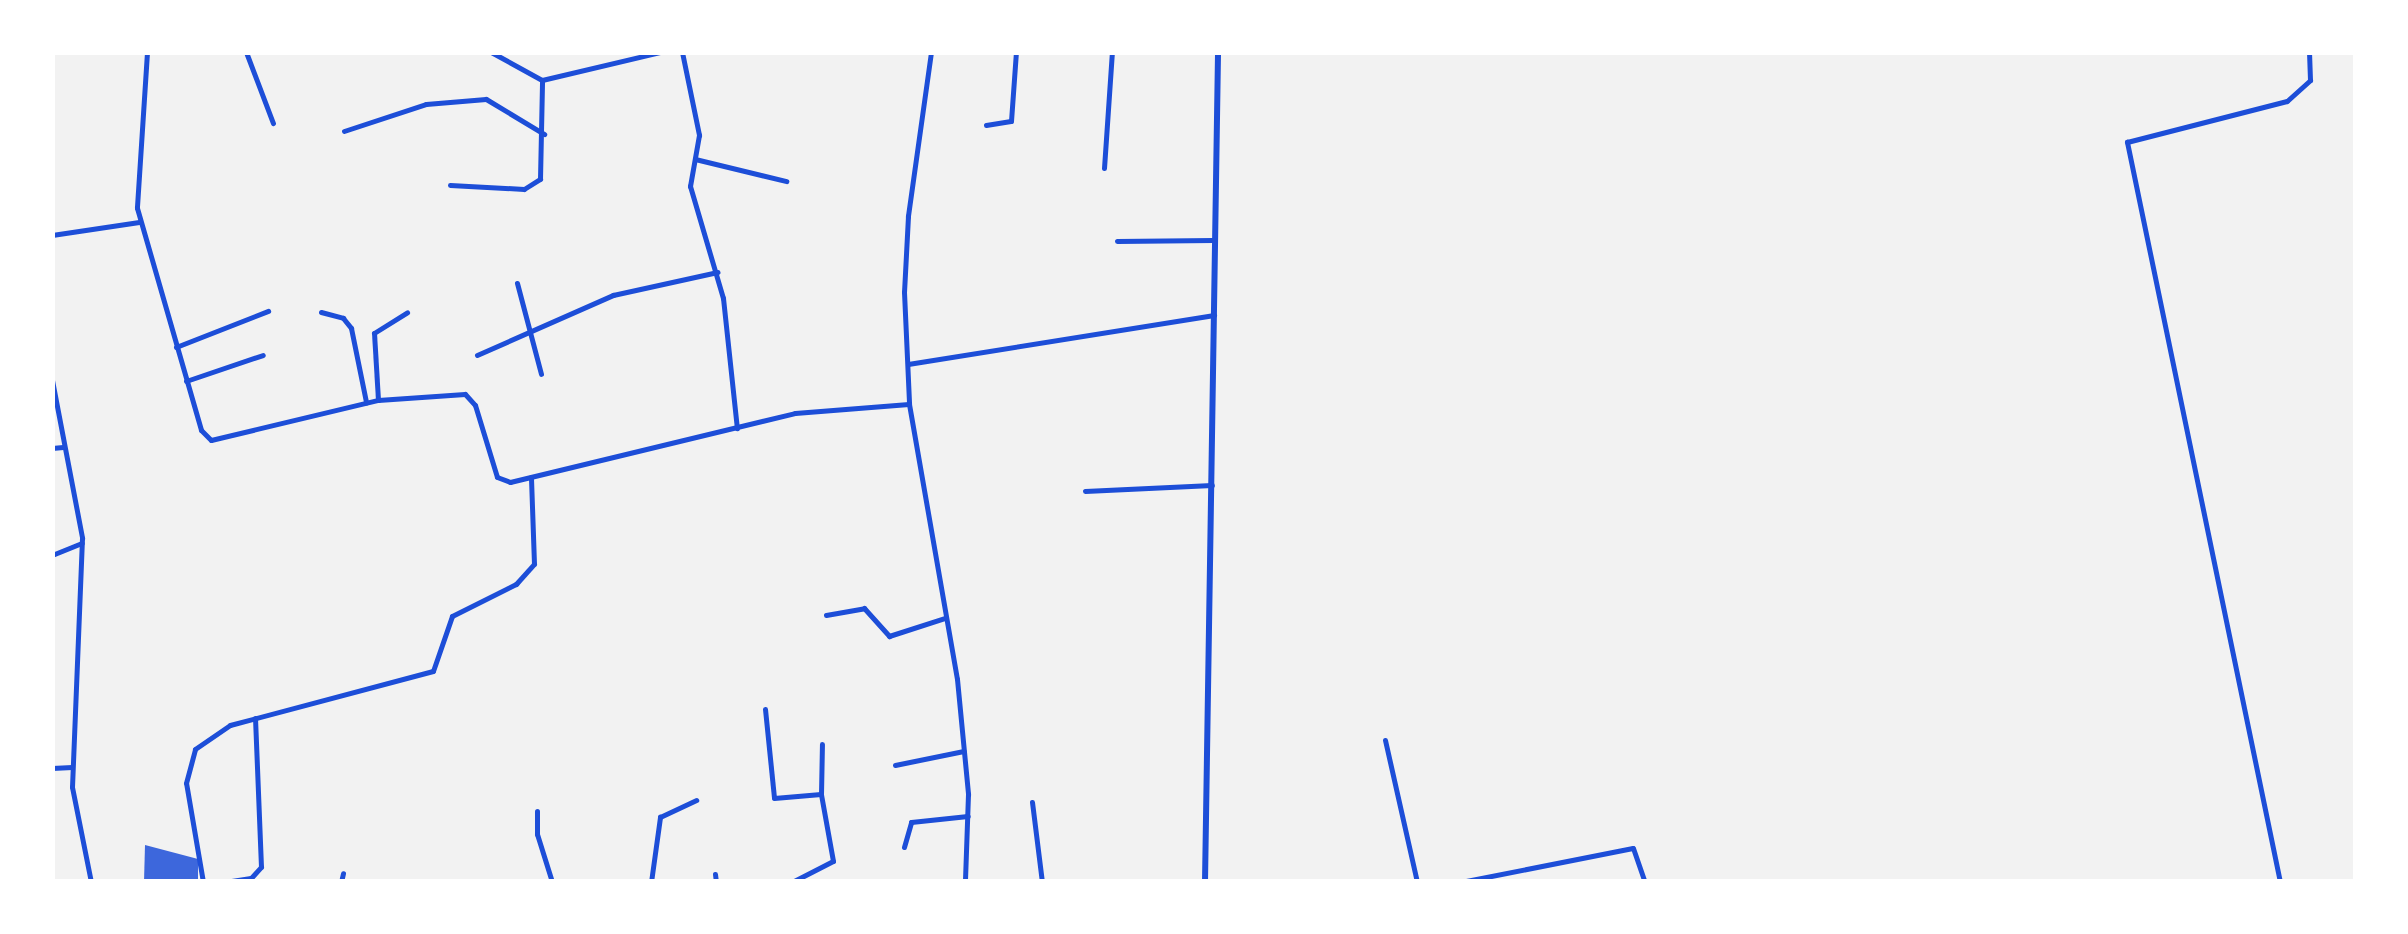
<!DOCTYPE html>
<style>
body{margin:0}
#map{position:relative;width:2408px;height:934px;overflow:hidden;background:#f2f2f2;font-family:Lato,sans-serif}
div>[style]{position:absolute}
.building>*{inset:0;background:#3d67dc}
.minor>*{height:5px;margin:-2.5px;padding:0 2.5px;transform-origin:2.5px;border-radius:2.5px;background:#1d4ed8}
.tertiary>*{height:6px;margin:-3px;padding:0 3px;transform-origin:3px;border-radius:3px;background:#1d4ed8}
span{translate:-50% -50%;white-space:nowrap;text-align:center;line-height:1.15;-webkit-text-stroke:8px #fff;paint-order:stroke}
.frame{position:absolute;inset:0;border:55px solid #fff;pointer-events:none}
</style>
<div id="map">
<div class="building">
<div style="clip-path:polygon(145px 845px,198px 859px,198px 882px,144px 882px)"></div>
</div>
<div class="minor">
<div style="left:147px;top:52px;width:156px;rotate:93.7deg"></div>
<div style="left:137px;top:208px;width:231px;rotate:73.9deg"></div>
<div style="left:201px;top:430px;width:14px;rotate:45deg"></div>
<div style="left:211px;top:440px;width:172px;rotate:-13.5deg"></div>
<div style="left:378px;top:400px;width:87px;rotate:-3.9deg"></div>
<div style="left:465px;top:394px;width:15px;rotate:48deg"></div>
<div style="left:475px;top:405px;width:75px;rotate:73deg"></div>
<div style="left:497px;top:477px;width:14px;rotate:21deg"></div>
<div style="left:510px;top:482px;width:293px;rotate:-13.6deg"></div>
<div style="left:795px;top:413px;width:114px;rotate:-4.5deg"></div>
<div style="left:246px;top:52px;width:76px;rotate:69.2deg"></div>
<div style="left:491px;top:52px;width:58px;rotate:28.8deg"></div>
<div style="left:542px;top:80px;width:121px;rotate:-13.3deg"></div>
<div style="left:682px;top:52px;width:85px;rotate:78.4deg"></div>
<div style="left:699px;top:135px;width:52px;rotate:100deg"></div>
<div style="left:690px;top:186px;width:117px;rotate:73.6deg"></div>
<div style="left:723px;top:298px;width:131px;rotate:83.9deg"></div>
<div style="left:931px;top:52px;width:166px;rotate:98deg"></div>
<div style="left:908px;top:216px;width:76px;rotate:93deg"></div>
<div style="left:904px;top:292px;width:112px;rotate:87.4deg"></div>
<div style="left:909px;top:404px;width:279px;rotate:80.1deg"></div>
<div style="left:957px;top:679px;width:116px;rotate:84.5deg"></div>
<div style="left:968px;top:794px;width:88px;rotate:92deg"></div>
<div style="left:986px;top:125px;width:25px;rotate:-9deg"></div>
<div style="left:1011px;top:121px;width:69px;rotate:-85.9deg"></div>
<div style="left:344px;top:131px;width:86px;rotate:-18.2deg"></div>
<div style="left:426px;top:104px;width:60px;rotate:-4.8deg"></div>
<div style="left:486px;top:99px;width:68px;rotate:31.1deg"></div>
<div style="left:695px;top:159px;width:94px;rotate:13.6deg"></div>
<div style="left:1104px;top:168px;width:116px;rotate:-86.1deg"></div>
<div style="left:450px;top:185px;width:74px;rotate:3.1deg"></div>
<div style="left:524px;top:189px;width:19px;rotate:-32deg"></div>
<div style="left:540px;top:179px;width:99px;rotate:-88.8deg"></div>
<div style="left:52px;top:235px;width:88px;rotate:-8.5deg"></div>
<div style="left:1117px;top:241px;width:96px;rotate:-0.6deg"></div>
<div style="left:517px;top:283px;width:94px;rotate:75.2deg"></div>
<div style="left:321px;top:312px;width:23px;rotate:15deg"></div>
<div style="left:343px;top:318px;width:13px;rotate:51deg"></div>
<div style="left:351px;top:328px;width:76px;rotate:78.5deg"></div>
<div style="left:176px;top:347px;width:99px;rotate:-21.4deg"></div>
<div style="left:477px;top:355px;width:149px;rotate:-23.8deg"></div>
<div style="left:613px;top:295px;width:107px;rotate:-12.4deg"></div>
<div style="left:908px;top:364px;width:310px;rotate:-9.1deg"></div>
<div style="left:52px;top:380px;width:161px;rotate:79.2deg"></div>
<div style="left:82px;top:538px;width:249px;rotate:92.3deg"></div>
<div style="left:72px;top:787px;width:97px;rotate:78.7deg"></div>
<div style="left:186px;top:381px;width:81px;rotate:-18.7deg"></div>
<div style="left:378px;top:400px;width:67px;rotate:-93.4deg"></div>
<div style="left:374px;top:333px;width:39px;rotate:-32deg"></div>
<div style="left:52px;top:448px;width:11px;rotate:-5deg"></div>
<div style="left:1085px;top:491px;width:127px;rotate:-2.7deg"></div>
<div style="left:52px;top:555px;width:32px;rotate:-22deg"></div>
<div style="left:826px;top:615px;width:39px;rotate:-10deg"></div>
<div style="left:864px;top:608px;width:38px;rotate:48deg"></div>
<div style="left:889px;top:636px;width:59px;rotate:-17.8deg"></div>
<div style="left:765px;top:709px;width:89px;rotate:84.2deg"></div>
<div style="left:774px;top:798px;width:47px;rotate:-4.9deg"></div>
<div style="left:1385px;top:740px;width:146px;rotate:77.3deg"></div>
<div style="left:895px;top:765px;width:70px;rotate:-11.5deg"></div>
<div style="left:52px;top:768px;width:20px;rotate:-3deg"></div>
<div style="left:1032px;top:802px;width:81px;rotate:82.9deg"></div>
<div style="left:537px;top:811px;width:23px;rotate:90deg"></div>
<div style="left:537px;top:834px;width:50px;rotate:72.6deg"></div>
<div style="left:904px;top:847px;width:26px;rotate:-74deg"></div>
<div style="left:911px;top:822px;width:57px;rotate:-6deg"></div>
<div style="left:715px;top:874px;width:8px;rotate:83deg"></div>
<div style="left:203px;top:882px;width:100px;rotate:-99.7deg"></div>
<div style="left:186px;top:783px;width:35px;rotate:-75deg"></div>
<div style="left:195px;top:749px;width:42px;rotate:-34.4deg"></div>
<div style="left:230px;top:725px;width:210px;rotate:-14.9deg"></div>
<div style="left:433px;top:671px;width:58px;rotate:-70.9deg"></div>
<div style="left:452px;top:616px;width:72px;rotate:-26.6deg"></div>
<div style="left:516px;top:584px;width:27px;rotate:-48deg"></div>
<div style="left:534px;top:564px;width:87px;rotate:-92deg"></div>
<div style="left:225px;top:882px;width:26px;rotate:-9deg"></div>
<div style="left:251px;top:878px;width:15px;rotate:-48deg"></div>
<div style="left:261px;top:867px;width:149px;rotate:-92.3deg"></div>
<div style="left:341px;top:882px;width:9px;rotate:-77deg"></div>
<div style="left:651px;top:882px;width:66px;rotate:-82.1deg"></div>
<div style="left:660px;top:817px;width:40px;rotate:-25deg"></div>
<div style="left:792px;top:882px;width:46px;rotate:-27.1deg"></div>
<div style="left:833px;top:861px;width:68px;rotate:-100.2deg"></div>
<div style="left:821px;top:794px;width:50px;rotate:-88.9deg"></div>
<div style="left:1461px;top:882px;width:175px;rotate:-11.2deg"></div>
<div style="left:1633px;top:848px;width:36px;rotate:71deg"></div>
<div style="left:2280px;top:882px;width:756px;rotate:-101.68deg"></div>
<div style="left:2127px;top:142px;width:165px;rotate:-14.4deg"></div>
<div style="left:2287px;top:101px;width:31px;rotate:-42deg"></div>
<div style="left:2310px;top:80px;width:28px;rotate:-92deg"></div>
</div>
<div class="tertiary">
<div style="left:1205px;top:882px;width:830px;rotate:-89.1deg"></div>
</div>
<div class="frame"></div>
</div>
